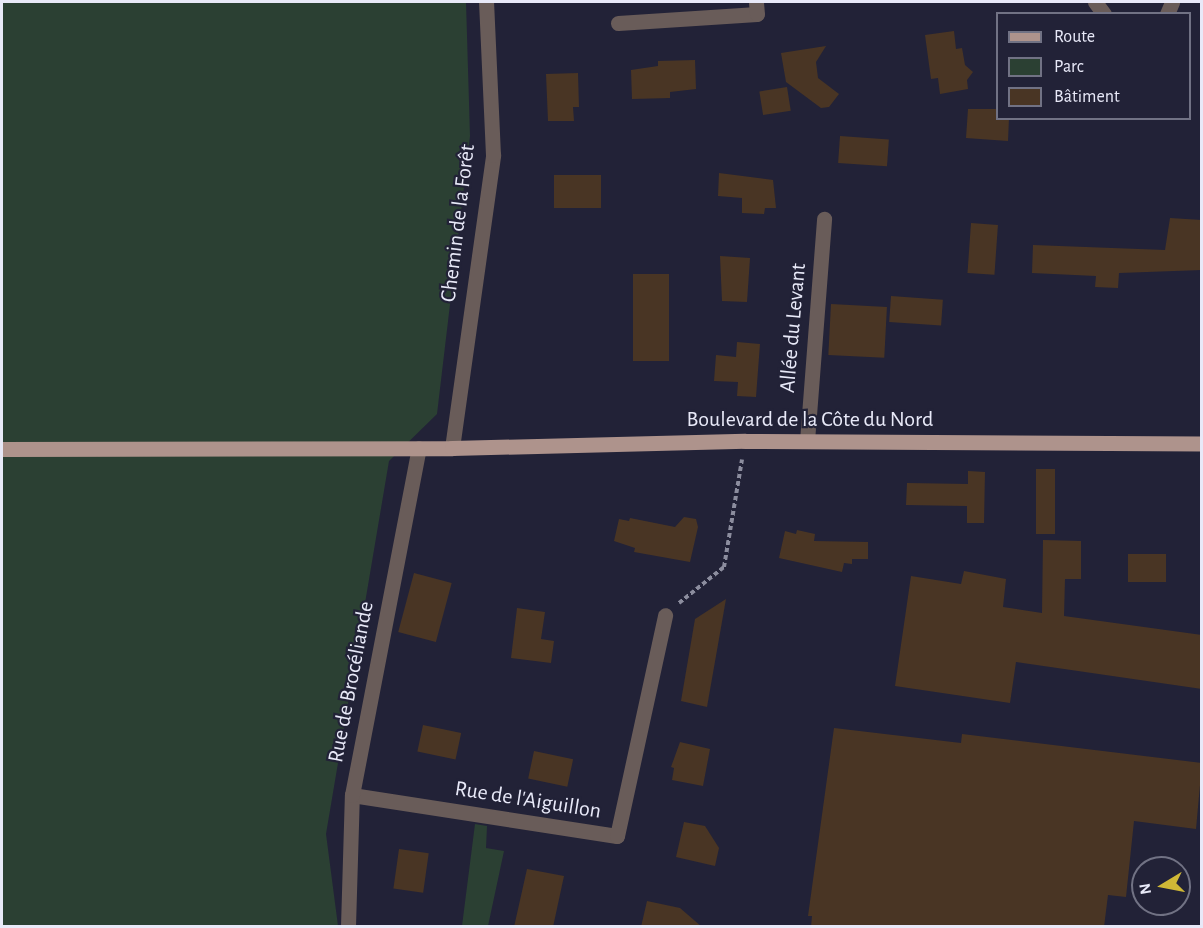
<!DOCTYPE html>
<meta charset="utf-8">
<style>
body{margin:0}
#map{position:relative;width:1203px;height:928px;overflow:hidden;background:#222237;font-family:"Alegreya Sans",sans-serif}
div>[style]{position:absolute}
.green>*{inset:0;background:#2b4033}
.building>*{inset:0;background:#493524;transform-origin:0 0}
.path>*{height:4px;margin-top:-2px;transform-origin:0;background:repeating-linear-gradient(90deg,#8c8d9e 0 4.5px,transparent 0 7.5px)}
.minor>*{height:15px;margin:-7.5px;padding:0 7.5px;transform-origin:7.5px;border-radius:7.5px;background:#695c59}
.major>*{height:15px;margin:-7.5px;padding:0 7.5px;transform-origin:7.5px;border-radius:7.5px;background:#ae938c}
span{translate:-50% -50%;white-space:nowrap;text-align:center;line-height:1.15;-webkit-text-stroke:4.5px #222237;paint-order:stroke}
.street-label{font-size:22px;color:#e8e9f8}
.frame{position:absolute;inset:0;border:3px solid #e8e9f8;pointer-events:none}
.legend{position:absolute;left:996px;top:12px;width:195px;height:108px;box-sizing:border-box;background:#222237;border:2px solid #717284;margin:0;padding:8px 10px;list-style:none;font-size:18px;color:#e8e9f8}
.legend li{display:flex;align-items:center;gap:12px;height:30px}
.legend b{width:30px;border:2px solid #717284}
.north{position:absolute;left:1131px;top:856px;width:60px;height:60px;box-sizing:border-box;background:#222237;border:2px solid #717284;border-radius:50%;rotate:260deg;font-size:16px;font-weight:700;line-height:24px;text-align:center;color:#e8e9f8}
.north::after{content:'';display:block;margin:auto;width:21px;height:27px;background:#d0b836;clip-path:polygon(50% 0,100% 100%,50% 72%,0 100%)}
</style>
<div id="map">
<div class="green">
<div style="clip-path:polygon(2px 2px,466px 2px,470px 136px,437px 414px,389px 461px,326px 834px,338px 926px,2px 926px)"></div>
<div style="clip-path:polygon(475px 824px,487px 826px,486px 848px,504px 851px,488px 926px,462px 926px)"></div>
</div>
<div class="building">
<div style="clip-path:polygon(954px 31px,956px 49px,962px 48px,965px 65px,973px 72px,967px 80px,968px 89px,940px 94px,938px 78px,931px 79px,925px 35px)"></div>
<div style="clip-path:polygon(826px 46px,816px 62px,818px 78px,839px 94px,829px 107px,821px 108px,786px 82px,781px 53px)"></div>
<div style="clip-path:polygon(695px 60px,696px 89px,670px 92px,670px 98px,632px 99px,631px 70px,658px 66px,658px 61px)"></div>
<div style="clip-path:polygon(578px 73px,579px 107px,573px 107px,574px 121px,548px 121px,546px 74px)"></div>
<div style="left:787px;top:87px;width:24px;height:28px;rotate:81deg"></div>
<div style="clip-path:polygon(968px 109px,998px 109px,998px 118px,1009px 118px,1008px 141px,966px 138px)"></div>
<div style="left:840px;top:136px;width:49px;height:27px;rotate:4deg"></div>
<div style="clip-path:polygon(719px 173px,773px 180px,776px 208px,765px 208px,764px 214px,742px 213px,742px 198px,718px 196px)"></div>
<div style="left:554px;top:175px;width:47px;height:33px"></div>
<div style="clip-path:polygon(1170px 218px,1202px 220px,1202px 270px,1119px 273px,1118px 288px,1095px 287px,1096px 276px,1032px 273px,1033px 245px,1165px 250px)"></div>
<div style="left:971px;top:223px;width:27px;height:50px;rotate:4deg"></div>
<div style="clip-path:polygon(720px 256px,750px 258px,747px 302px,722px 301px)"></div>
<div style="left:669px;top:274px;width:87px;height:36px;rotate:90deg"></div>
<div style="left:891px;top:296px;width:52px;height:26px;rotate:4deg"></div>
<div style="left:831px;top:304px;width:56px;height:51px;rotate:3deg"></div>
<div style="clip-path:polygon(737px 342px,760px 344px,756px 397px,737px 396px,738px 382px,714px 381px,716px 355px,736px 357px)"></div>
<div style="left:1036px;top:469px;width:19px;height:65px"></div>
<div style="clip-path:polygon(968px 471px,985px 472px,984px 523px,967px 523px,967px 506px,906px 505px,907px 483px,968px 484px)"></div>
<div style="clip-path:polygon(684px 517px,696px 519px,698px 527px,690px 562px,634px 552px,635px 548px,614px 541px,619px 519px,629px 521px,630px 518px,675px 527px)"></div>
<div style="clip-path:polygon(797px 530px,815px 534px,814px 541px,868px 542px,868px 559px,852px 559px,852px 564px,844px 563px,842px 572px,779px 558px,785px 531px,796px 534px)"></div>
<div style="clip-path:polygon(1043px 540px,1081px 541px,1081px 579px,1065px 579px,1064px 616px,1202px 635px,1202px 689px,1016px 662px,1010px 703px,895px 686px,911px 576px,961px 584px,964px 571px,1006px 579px,1003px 607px,1042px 613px)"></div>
<div style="left:1128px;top:554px;width:38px;height:28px"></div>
<div style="left:414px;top:573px;width:39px;height:61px;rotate:15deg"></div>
<div style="clip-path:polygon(726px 599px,707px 707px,681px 701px,695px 619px)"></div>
<div style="clip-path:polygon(517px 608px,545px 612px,541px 639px,554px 641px,551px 663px,511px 658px)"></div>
<div style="left:423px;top:725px;width:39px;height:27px;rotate:12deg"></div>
<div style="clip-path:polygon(834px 728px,961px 743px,962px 734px,1202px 763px,1196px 829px,1134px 821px,1126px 897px,1108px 895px,1104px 927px,811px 927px,812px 916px,808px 916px)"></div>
<div style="clip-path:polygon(680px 742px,710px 749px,703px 786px,672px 780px,674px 768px,671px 767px)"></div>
<div style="left:534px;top:751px;width:40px;height:28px;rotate:12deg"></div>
<div style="clip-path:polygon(684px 822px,705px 826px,719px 848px,715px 866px,676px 857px)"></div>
<div style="left:399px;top:849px;width:30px;height:40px;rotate:8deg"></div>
<div style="clip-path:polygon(527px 869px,564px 876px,553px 927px,514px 927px)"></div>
<div style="clip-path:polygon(647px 901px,680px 908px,702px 927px,641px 927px)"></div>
</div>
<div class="path">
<div style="left:679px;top:603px;width:58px;rotate:-38.7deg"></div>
<div style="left:724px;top:567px;width:109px;rotate:-80.5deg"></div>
</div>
<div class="minor">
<div style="left:1095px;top:2px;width:15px;rotate:53deg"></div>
<div style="left:1167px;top:14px;width:13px;rotate:-67deg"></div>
<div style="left:618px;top:23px;width:139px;rotate:-3.7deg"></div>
<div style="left:757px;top:14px;width:12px;rotate:-95deg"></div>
<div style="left:807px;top:441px;width:223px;rotate:-85.6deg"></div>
<div style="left:452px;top:448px;width:296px;rotate:-82deg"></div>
<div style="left:493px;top:155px;width:153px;rotate:-92.6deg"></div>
<div style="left:352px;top:795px;width:268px;rotate:8.8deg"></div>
<div style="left:617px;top:836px;width:226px;rotate:-77.7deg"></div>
<div style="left:348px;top:926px;width:131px;rotate:-88.3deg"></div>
<div style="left:352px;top:795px;width:353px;rotate:-79.1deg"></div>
</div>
<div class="major">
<div style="left:2px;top:449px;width:450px;rotate:-0.1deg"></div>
<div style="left:452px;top:448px;width:293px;rotate:-1.4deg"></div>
<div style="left:745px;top:441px;width:457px;rotate:0.3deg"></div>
</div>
<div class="street-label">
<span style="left:458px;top:223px;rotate:-83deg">Chemin de la Forêt</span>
<span style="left:793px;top:328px;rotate:-85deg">Allée du Levant</span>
<span style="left:810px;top:420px">Boulevard de la Côte du Nord</span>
<span style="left:351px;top:682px;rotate:-79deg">Rue de Brocéliande</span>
<span style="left:528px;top:800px;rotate:9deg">Rue de l'Aiguillon</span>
</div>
<div class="frame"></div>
<ul class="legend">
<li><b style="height:8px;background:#ae938c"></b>Route</li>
<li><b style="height:16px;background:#2b4033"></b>Parc</li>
<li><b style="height:16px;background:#493524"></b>Bâtiment</li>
</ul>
<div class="north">N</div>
</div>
